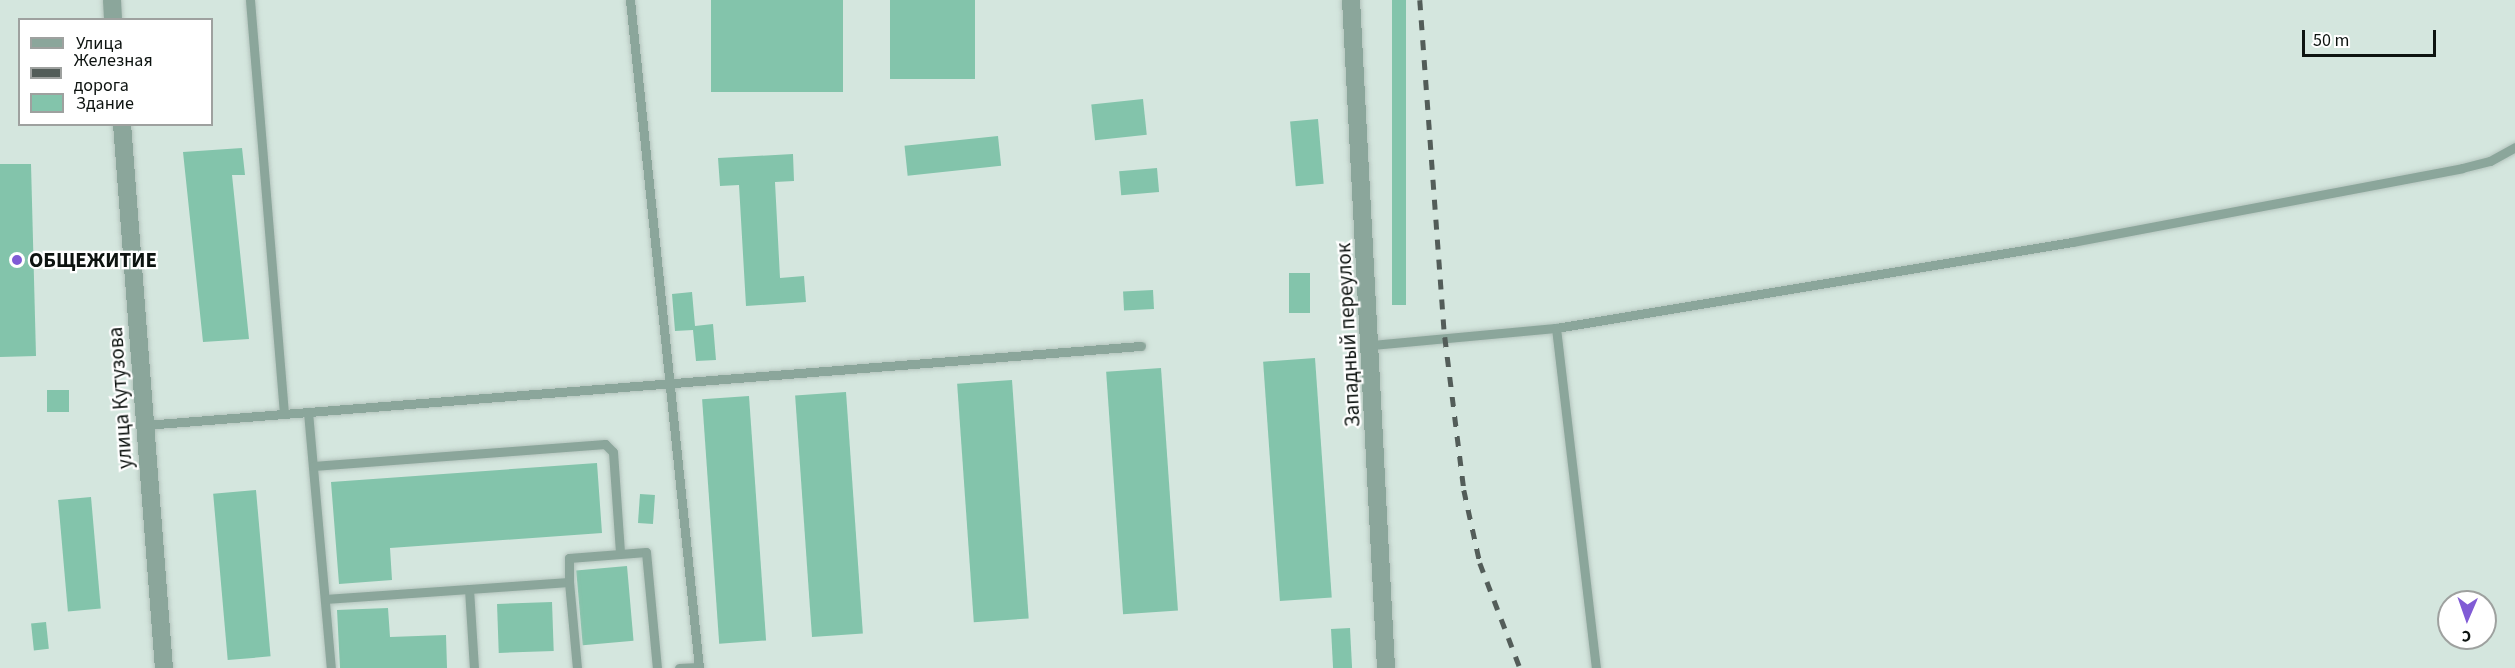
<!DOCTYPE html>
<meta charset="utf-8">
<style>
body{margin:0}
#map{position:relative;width:2515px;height:668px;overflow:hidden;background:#d4e6de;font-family:"Source Sans 3",sans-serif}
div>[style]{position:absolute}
.building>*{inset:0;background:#83c4ab;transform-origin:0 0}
.roads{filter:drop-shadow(0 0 2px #b4c4bd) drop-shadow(0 0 2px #b4c4bd)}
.service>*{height:9px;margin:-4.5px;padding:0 4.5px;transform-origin:4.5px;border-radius:4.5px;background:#8ba69b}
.minor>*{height:18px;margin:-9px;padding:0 9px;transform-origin:9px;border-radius:9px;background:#8ba69b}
.rail>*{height:4.5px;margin-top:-2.25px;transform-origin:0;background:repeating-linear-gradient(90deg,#535d59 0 10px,transparent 0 20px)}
.dots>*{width:16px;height:16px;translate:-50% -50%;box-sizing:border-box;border:3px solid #fff;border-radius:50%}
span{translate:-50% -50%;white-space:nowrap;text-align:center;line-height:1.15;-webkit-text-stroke:4.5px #fff;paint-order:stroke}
.poi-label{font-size:21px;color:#0d1310;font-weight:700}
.left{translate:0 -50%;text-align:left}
.street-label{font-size:21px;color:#0d1310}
.legend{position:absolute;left:18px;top:18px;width:195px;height:108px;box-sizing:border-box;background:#fff;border:2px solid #9ea19f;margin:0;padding:8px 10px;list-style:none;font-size:18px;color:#0d1310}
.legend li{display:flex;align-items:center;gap:12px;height:30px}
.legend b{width:30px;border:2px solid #9ea19f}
.north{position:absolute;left:2437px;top:590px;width:60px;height:60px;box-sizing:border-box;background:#fff;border:2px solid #9ea19f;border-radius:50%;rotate:182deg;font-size:16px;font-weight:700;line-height:24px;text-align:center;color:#0d1310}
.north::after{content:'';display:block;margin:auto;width:21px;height:27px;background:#805bd5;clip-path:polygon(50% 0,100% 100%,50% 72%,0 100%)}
.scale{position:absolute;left:2302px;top:30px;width:134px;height:27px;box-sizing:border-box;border:3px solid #0d1310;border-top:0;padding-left:8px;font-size:18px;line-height:21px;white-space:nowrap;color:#0d1310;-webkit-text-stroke:4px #fff;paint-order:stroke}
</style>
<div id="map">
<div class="building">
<div style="left:711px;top:0;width:132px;height:92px"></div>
<div style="left:890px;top:0;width:85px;height:79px"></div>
<div style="left:1392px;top:0;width:14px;height:305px"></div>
<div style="left:1143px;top:99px;width:36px;height:52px;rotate:84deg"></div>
<div style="left:1318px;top:119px;width:65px;height:28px;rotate:85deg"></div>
<div style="left:998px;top:136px;width:30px;height:94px;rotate:84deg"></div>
<div style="clip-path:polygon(242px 148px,245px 175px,232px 175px,249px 339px,203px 342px,183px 152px)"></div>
<div style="clip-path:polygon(793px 154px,794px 181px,775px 182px,780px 278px,804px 276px,806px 302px,746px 306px,739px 185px,720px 186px,718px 158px)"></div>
<div style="clip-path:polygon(0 164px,31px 164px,36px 356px,0 357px)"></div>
<div style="left:1157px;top:168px;width:24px;height:38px;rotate:85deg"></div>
<div style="left:1289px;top:273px;width:21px;height:40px"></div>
<div style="left:1153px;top:290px;width:19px;height:30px;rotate:87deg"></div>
<div style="clip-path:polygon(692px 292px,695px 326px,713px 324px,716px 360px,696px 361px,693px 330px,675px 331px,672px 294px)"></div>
<div style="left:1315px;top:358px;width:240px;height:52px;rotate:86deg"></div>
<div style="left:1161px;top:368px;width:243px;height:55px;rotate:86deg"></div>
<div style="left:1012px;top:380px;width:239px;height:55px;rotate:86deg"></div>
<div style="left:69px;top:390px;width:22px;height:22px;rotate:90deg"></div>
<div style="left:846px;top:392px;width:242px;height:51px;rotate:86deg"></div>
<div style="left:749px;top:396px;width:245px;height:47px;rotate:86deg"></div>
<div style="clip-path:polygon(597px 463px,602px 533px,390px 548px,392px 580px,339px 584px,331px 482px)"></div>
<div style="left:256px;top:490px;width:167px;height:43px;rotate:85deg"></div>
<div style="left:640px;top:494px;width:15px;height:29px;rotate:4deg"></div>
<div style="left:91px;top:497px;width:112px;height:33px;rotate:85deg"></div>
<div style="left:627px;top:566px;width:75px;height:51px;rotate:85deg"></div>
<div style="left:552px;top:602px;width:49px;height:55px;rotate:88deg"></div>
<div style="clip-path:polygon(388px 608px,390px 637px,446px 635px,447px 668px,340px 668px,337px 610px)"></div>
<div style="left:46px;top:622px;width:27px;height:15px;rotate:84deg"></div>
<div style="left:1350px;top:628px;width:40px;height:19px;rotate:87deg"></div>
</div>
<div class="roads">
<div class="service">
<div style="left:250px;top:0;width:415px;rotate:85.3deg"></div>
<div style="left:630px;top:0;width:672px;rotate:84.1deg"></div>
<div style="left:1556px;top:328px;width:342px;rotate:83.3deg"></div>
<div style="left:1371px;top:345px;width:186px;rotate:-5.3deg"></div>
<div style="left:1556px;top:328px;width:523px;rotate:-9.46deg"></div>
<div style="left:2072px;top:242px;width:397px;rotate:-10.7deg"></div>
<div style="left:2462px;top:168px;width:29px;rotate:-14deg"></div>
<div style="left:2490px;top:161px;width:29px;rotate:-29deg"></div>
<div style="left:308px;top:412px;width:257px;rotate:84.9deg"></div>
<div style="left:145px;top:425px;width:999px;rotate:-4.54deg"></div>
<div style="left:313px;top:466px;width:293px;rotate:-4.3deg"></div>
<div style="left:605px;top:444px;width:11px;rotate:45deg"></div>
<div style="left:613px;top:452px;width:100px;rotate:86deg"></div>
<div style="left:569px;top:582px;width:24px;rotate:-90deg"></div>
<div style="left:569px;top:558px;width:77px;rotate:-4.5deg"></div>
<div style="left:646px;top:552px;width:117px;rotate:84.6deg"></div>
<div style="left:469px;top:589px;width:100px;rotate:-4deg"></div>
<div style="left:569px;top:582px;width:86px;rotate:84.7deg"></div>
<div style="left:325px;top:599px;width:144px;rotate:-4deg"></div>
<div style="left:469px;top:589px;width:79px;rotate:86.4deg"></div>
<div style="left:679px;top:668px;width:20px;rotate:-3deg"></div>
</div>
<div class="minor">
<div style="left:112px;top:0;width:20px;rotate:87deg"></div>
<div style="left:1351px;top:0;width:669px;rotate:87deg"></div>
<div style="left:122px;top:124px;width:546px;rotate:85.59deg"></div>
</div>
</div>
<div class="rail">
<div style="left:1420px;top:0;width:338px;rotate:85.8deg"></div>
<div style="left:1445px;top:337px;width:154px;rotate:82.9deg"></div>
<div style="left:1464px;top:490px;width:75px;rotate:77.6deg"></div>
<div style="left:1480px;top:563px;width:112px;rotate:69.1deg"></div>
</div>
<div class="dots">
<div style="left:17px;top:260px;background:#805bd5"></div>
</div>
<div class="poi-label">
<span class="left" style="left:29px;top:260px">ОБЩЕЖИТИЕ</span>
</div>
<div class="street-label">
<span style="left:1348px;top:335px;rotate:-93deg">Западный переулок</span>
<span style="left:120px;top:398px;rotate:-94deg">улица Кутузова</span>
</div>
<ul class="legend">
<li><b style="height:8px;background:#8ba69b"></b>Улица</li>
<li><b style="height:8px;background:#535d59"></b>Железная дорога</li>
<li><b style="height:16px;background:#83c4ab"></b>Здание</li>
</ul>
<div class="north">С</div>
<div class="scale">50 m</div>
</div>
